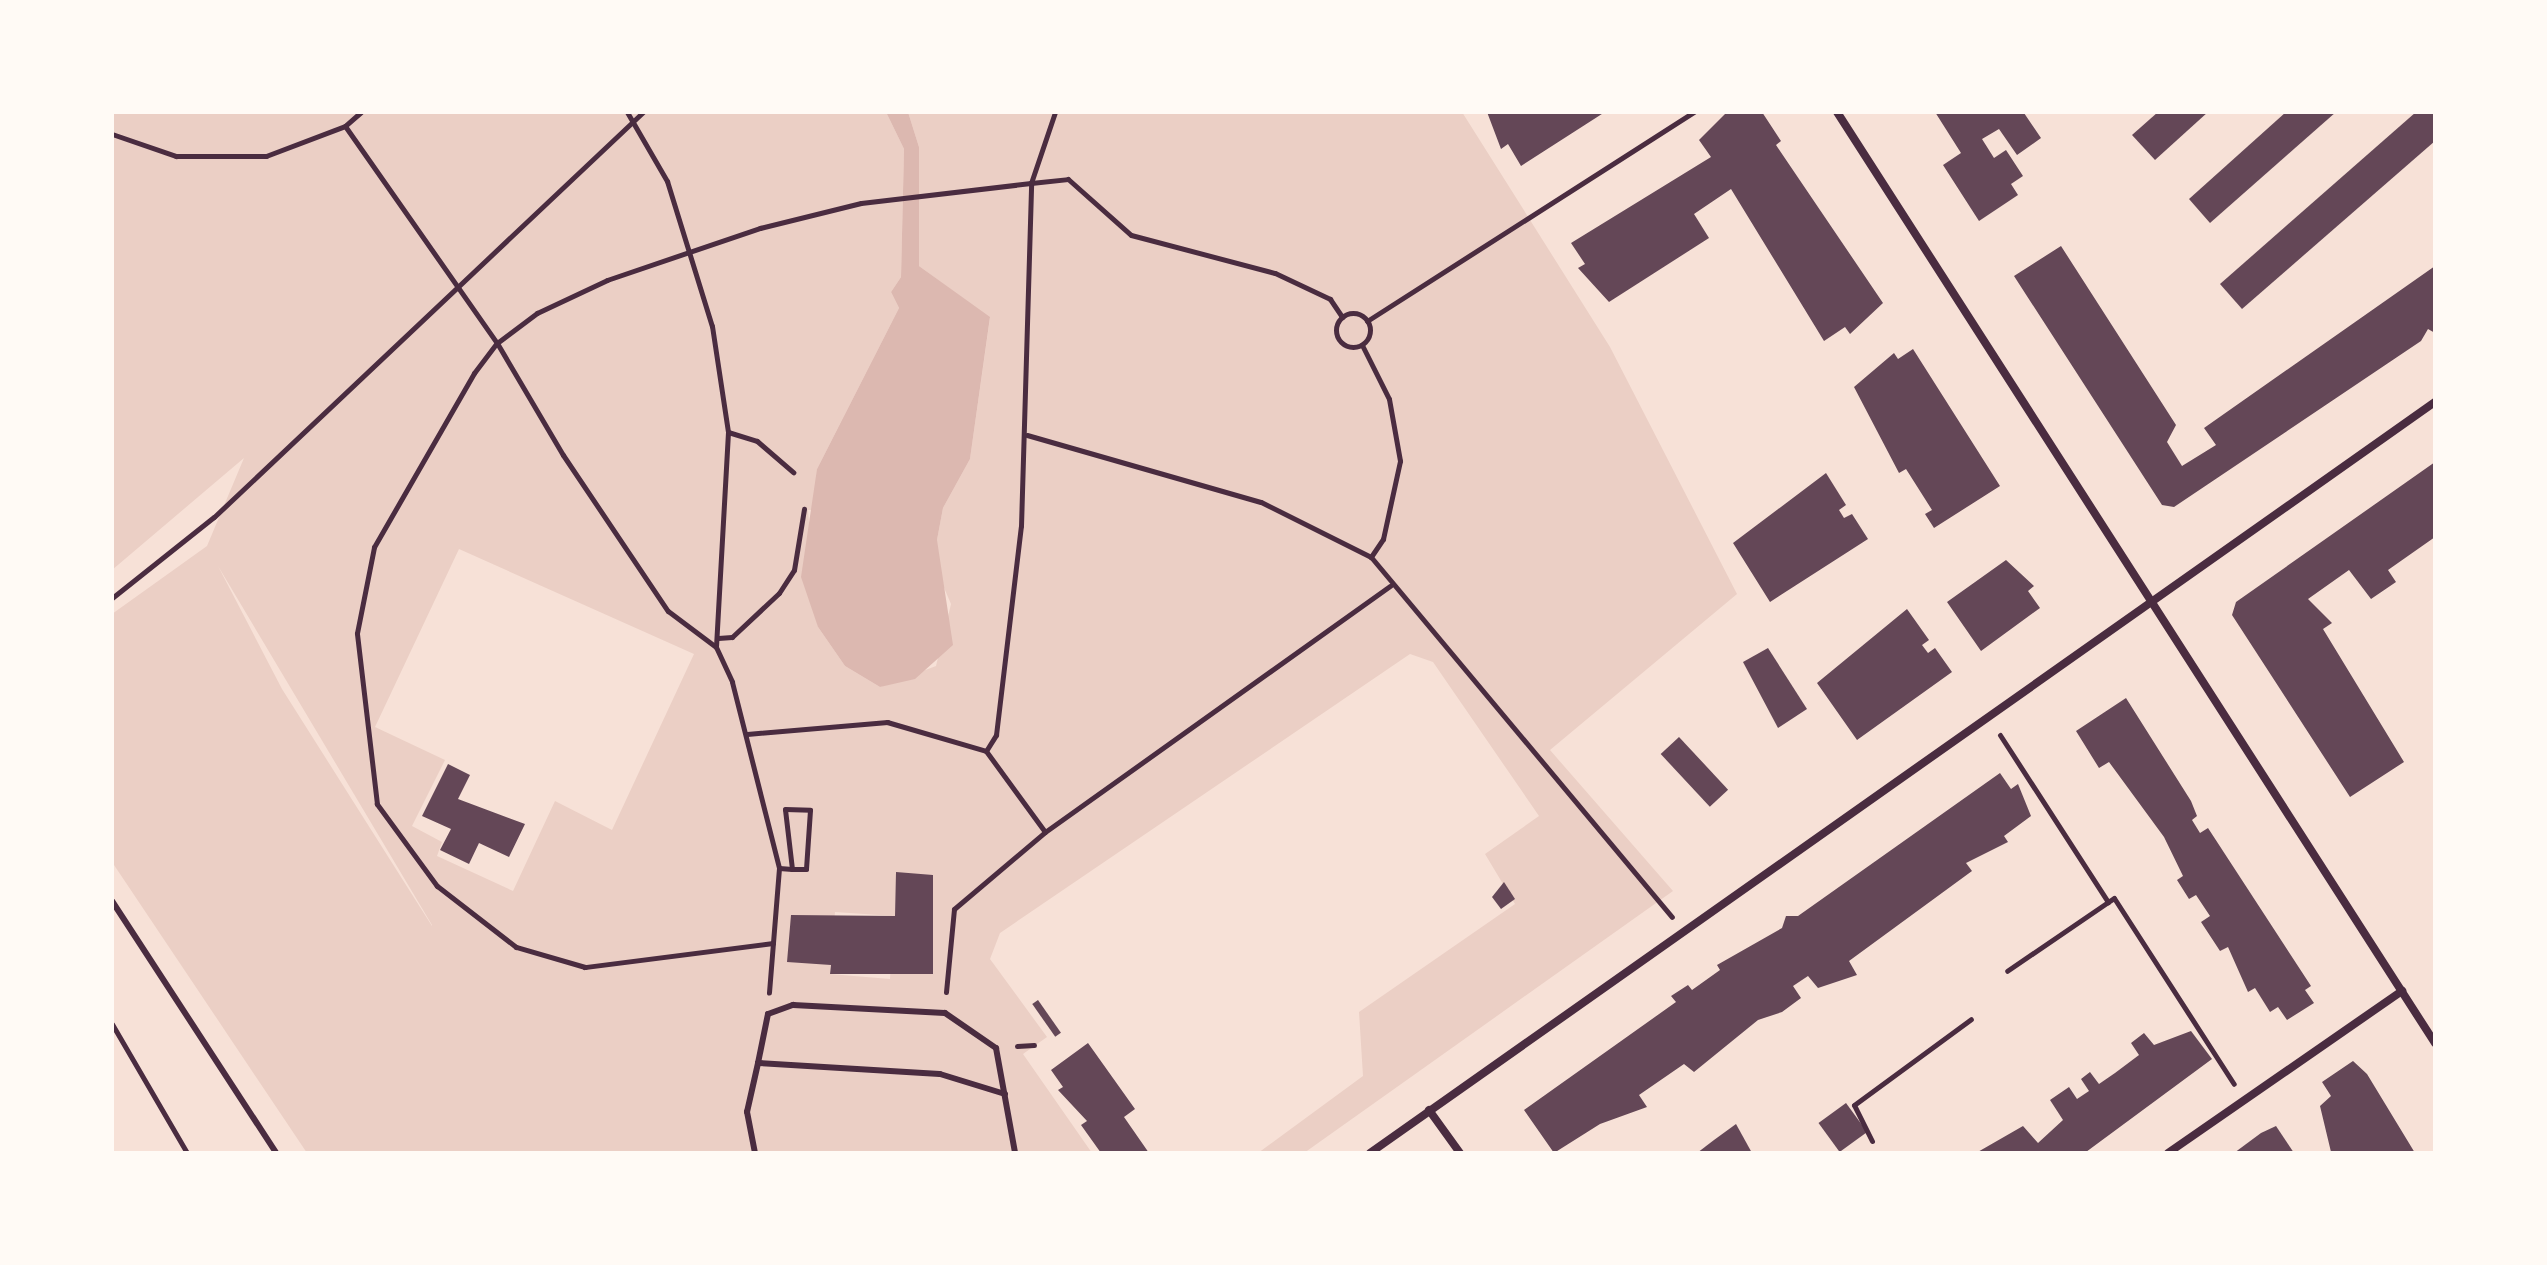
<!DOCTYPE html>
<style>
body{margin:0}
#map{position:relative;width:2547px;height:1265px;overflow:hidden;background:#f7e1d7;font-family:Inter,sans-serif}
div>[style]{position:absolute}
.green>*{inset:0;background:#ebcfc5}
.water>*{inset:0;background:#dcb8b0}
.building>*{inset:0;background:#644757;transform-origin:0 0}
.path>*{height:5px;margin:-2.5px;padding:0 2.5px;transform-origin:2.5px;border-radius:2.5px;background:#4a2c40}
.path>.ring{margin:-2.5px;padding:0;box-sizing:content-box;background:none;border:5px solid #4a2c40;border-radius:50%}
.service>*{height:6px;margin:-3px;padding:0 3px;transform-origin:3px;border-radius:3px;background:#4a2c40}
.minor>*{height:8px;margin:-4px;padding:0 4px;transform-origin:4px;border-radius:4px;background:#4a2c40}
span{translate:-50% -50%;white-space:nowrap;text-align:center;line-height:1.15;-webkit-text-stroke:7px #fffaf5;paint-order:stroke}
.frame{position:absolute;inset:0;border:114px solid #fffaf5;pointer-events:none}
</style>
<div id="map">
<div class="green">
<div style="clip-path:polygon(evenodd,112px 112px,886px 112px,904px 149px,901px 277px,891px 292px,899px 308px,817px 469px,815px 510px,808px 510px,818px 627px,845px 666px,880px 687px,936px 666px,951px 604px,936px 569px,937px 540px,943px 508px,970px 459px,990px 318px,919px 266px,919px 147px,908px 112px,1462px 112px,1610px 347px,1737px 594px,1550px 750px,1673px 891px,1304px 1153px,1258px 1153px,1363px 1076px,1359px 1012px,1515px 904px,1485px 854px,1539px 816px,1433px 662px,1410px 654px,1000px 933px,990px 959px,1047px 1037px,1023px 1054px,1092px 1153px,307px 1153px,112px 862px,112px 614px,207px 546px,244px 458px,112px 570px,112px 112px,459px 549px,694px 654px,612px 830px,555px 801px,513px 891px,437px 856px,442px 842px,412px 826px,445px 760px,375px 727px,459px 549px,112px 112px,218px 566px,432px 925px,432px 926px,282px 689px,218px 566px,112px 112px,835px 912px,894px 916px,890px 979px,830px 974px,835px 912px)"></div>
</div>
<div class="water">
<div style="clip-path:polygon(886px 112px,908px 112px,919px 147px,919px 266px,990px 317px,970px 459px,943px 508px,937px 540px,953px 645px,915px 679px,880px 687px,845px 666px,818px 627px,801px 577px,817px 469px,899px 308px,891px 292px,901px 277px,904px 149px)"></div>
</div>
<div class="building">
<div style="clip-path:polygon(1487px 112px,1605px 112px,1521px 166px,1508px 144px,1501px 149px)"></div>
<div style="clip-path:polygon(1727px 112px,1762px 112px,1781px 141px,1776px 145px,1883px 303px,1850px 334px,1845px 327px,1824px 341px,1731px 189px,1694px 214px,1709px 238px,1609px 302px,1578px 268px,1585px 264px,1571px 243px,1711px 157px,1699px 140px)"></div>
<div style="clip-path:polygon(1935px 112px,2024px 113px,2041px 138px,2017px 155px,1999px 129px,1982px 139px,1994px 158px,2006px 150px,2023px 176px,2011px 184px,2018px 195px,1979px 221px,1943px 165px,1961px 153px)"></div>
<div style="clip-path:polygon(2158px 112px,2208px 112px,2155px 160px,2132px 135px)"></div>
<div style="clip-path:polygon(2286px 112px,2336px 112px,2210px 223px,2189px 199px)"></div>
<div style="clip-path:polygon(2416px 112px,2435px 112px,2435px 141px,2242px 309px,2220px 284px)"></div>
<div style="clip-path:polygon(2061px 246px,2176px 425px,2167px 442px,2182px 466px,2216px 445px,2204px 428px,2435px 266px,2435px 333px,2428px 329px,2421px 341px,2174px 507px,2162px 505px,2014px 276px)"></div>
<div style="clip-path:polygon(1913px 349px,2000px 486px,1934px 528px,1925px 514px,1932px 510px,1906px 469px,1899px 473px,1854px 387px,1894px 353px,1898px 359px)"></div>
<div style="clip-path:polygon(2435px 462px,2435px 537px,2388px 570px,2396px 582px,2371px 599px,2349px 570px,2308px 599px,2332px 623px,2323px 629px,2404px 762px,2350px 797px,2232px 615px,2236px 602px)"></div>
<div style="clip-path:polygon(1826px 473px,1846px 505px,1839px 510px,1844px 518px,1852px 514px,1868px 539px,1770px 602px,1733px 543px)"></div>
<div style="clip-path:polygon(2006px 560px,2034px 586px,2028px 591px,2040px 608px,1981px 651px,1947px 602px)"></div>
<div style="clip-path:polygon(1907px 609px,1929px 640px,1922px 645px,1928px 653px,1935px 648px,1952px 672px,1857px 740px,1817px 683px)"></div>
<div style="clip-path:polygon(1768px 648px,1807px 709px,1778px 728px,1743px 662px)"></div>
<div style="clip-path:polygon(2126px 698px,2191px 801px,2197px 816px,2192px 820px,2200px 833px,2208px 828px,2311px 986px,2305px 990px,2314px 1003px,2287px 1020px,2278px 1007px,2270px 1012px,2255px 988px,2248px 992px,2228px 947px,2220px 951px,2201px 922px,2210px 916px,2196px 895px,2189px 899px,2177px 880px,2183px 876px,2164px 837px,2109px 762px,2099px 768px,2076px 731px)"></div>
<div style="left:1679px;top:737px;width:72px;height:25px;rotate:47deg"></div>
<div style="clip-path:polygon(448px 764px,470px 775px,458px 799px,525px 824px,509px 857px,479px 843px,469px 864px,440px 850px,451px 829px,422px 816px)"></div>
<div style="clip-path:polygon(2000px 773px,2011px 789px,2018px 784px,2031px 816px,2004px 836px,2008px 842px,1966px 863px,1972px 871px,1849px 961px,1857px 975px,1818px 988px,1808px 976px,1793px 986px,1801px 998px,1782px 1012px,1758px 1020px,1694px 1072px,1684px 1064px,1639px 1095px,1647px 1107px,1600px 1124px,1554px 1153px,1524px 1110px,1676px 1002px,1671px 996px,1688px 985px,1692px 990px,1720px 970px,1717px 965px,1782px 928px,1786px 916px,1798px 916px)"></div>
<div style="clip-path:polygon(896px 872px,933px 875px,933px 974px,830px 974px,831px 965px,787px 962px,791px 915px,895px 916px)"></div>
<div style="clip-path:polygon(1504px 882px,1515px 899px,1501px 909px,1492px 897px)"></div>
<div style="left:1038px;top:1000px;width:40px;height:7px;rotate:55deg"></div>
<div style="clip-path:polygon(2191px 1031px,2212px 1059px,2086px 1152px,1976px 1153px,2023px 1126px,2038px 1143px,2063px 1120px,2050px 1100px,2069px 1087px,2077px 1099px,2089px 1091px,2081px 1079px,2090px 1072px,2099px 1084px,2115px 1073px,2139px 1055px,2131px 1043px,2144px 1033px,2154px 1045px)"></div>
<div style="clip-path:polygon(1088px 1043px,1135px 1109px,1124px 1117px,1149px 1153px,1101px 1153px,1081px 1125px,1087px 1121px,1058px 1090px,1063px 1087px,1051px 1070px)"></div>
<div style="clip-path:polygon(2353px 1061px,2367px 1074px,2415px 1153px,2331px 1152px,2320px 1106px,2331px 1096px,2322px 1082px)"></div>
<div style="left:1846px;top:1103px;width:36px;height:34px;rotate:54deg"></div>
<div style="clip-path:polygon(1736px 1124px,1752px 1153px,1697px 1153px,1714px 1140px)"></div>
<div style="clip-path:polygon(2276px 1126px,2294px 1153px,2234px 1153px,2261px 1133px)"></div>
</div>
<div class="path">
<div style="left:361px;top:112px;width:21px;rotate:139deg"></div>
<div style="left:345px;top:126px;width:265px;rotate:55deg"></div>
<div style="left:497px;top:343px;width:130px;rotate:59.5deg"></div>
<div style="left:563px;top:455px;width:188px;rotate:56.1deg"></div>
<div style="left:668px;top:611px;width:60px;rotate:36.9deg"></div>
<div style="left:627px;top:112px;width:80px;rotate:59.9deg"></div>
<div style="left:667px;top:181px;width:152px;rotate:72.8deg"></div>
<div style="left:712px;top:326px;width:107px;rotate:81.4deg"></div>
<div style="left:728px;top:432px;width:215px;rotate:93.2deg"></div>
<div style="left:716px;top:647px;width:38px;rotate:65deg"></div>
<div style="left:732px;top:682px;width:192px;rotate:75.8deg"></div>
<div style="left:779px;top:868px;width:125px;rotate:94.6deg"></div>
<div style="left:112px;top:134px;width:68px;rotate:19deg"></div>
<div style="left:176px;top:156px;width:90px"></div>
<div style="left:266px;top:156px;width:85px;rotate:-20.8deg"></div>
<div class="ring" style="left:1336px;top:313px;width:29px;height:29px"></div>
<div style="left:1367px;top:321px;width:388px;rotate:-32.6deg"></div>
<div style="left:1362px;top:345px;width:60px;rotate:63.4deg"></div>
<div style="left:1389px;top:399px;width:63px;rotate:79.9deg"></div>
<div style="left:1400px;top:461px;width:80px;rotate:102.3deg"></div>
<div style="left:1383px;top:539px;width:22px;rotate:124deg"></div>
<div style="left:1371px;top:557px;width:469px;rotate:50.1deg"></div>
<div style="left:728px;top:432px;width:30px;rotate:17deg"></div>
<div style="left:757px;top:441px;width:48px;rotate:40.7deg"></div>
<div style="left:1027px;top:435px;width:243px;rotate:16deg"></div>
<div style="left:1261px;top:502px;width:123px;rotate:26.6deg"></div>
<div style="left:112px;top:598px;width:130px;rotate:-38.5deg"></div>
<div style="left:214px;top:517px;width:590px;rotate:-43.35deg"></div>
<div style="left:718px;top:638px;width:14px;rotate:-4deg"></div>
<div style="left:732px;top:637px;width:64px;rotate:-43.1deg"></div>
<div style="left:779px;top:593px;width:27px;rotate:-57deg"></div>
<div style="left:794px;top:570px;width:62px;rotate:-80.7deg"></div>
<div style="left:747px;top:734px;width:141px;rotate:-4.9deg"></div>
<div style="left:887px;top:722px;width:103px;rotate:16.3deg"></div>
<div style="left:986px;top:751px;width:100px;rotate:53.9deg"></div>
<div style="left:2000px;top:735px;width:199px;rotate:57.1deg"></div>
<div style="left:2108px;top:902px;width:122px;rotate:145.7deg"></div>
<div style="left:986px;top:751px;width:19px;rotate:-58deg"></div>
<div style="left:996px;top:735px;width:210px;rotate:-83.2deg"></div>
<div style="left:1021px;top:526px;width:343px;rotate:-88.3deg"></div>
<div style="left:1031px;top:183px;width:37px;rotate:-6deg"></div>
<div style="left:1068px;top:179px;width:84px;rotate:41.6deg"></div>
<div style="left:1131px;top:235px;width:149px;rotate:14.8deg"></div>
<div style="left:1275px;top:273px;width:61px;rotate:25.3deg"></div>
<div style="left:1330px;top:299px;width:22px;rotate:56deg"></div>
<div style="left:779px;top:868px;width:13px;rotate:4deg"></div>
<div style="left:792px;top:869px;width:60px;rotate:-96.7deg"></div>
<div style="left:785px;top:809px;width:25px;rotate:2deg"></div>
<div style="left:810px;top:810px;width:59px;rotate:93.9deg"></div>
<div style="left:806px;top:869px;width:14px;rotate:180deg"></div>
<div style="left:2108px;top:902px;width:7px;rotate:-34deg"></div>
<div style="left:2114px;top:898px;width:221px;rotate:57.2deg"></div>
<div style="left:773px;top:943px;width:190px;rotate:172.7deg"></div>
<div style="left:585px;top:967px;width:72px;rotate:-163.8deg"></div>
<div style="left:516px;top:947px;width:100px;rotate:-142.3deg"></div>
<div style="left:437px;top:886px;width:102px;rotate:-126.2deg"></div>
<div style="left:377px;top:804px;width:172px;rotate:-96.7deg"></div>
<div style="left:357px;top:633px;width:88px;rotate:-78.8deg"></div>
<div style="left:374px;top:547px;width:201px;rotate:-60.1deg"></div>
<div style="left:474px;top:373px;width:38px;rotate:-53deg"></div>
<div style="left:497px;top:343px;width:50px;rotate:-36.9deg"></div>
<div style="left:537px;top:313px;width:77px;rotate:-25.2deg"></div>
<div style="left:607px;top:280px;width:162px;rotate:-18.8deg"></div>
<div style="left:760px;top:228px;width:104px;rotate:-13.9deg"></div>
<div style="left:861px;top:203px;width:171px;rotate:-6.7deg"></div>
<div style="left:1031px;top:183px;width:75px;rotate:-71.3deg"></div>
<div style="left:946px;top:992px;width:83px;rotate:-84.5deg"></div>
<div style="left:954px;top:909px;width:119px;rotate:-40.2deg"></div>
<div style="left:1045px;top:832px;width:424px;rotate:-35.5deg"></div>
<div style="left:112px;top:1024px;width:149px;rotate:59.8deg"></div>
<div style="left:1017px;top:1046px;width:17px;rotate:-3deg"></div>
<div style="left:1872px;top:1141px;width:40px;rotate:-116.6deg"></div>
<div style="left:1854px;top:1105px;width:145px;rotate:-36.3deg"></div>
</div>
<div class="service">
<div style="left:112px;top:901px;width:301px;rotate:56.9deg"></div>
<div style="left:758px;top:1063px;width:50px;rotate:-78.5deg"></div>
<div style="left:768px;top:1014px;width:27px;rotate:-20deg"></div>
<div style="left:793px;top:1005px;width:152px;rotate:3deg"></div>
<div style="left:945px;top:1013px;width:62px;rotate:34.5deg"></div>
<div style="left:996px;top:1048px;width:107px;rotate:79.7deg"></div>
<div style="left:755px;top:1153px;width:42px;rotate:-101deg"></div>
<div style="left:747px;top:1112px;width:50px;rotate:-77.3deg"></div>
<div style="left:758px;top:1063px;width:182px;rotate:3.5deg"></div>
<div style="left:940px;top:1074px;width:68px;rotate:17.1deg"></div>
</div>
<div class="minor">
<div style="left:1837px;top:112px;width:1107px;rotate:57.29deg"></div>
<div style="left:1429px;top:1110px;width:53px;rotate:54.2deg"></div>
<div style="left:1370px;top:1153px;width:1303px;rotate:-35.19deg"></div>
<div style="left:2168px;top:1153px;width:285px;rotate:-34.7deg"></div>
</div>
<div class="frame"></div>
</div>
